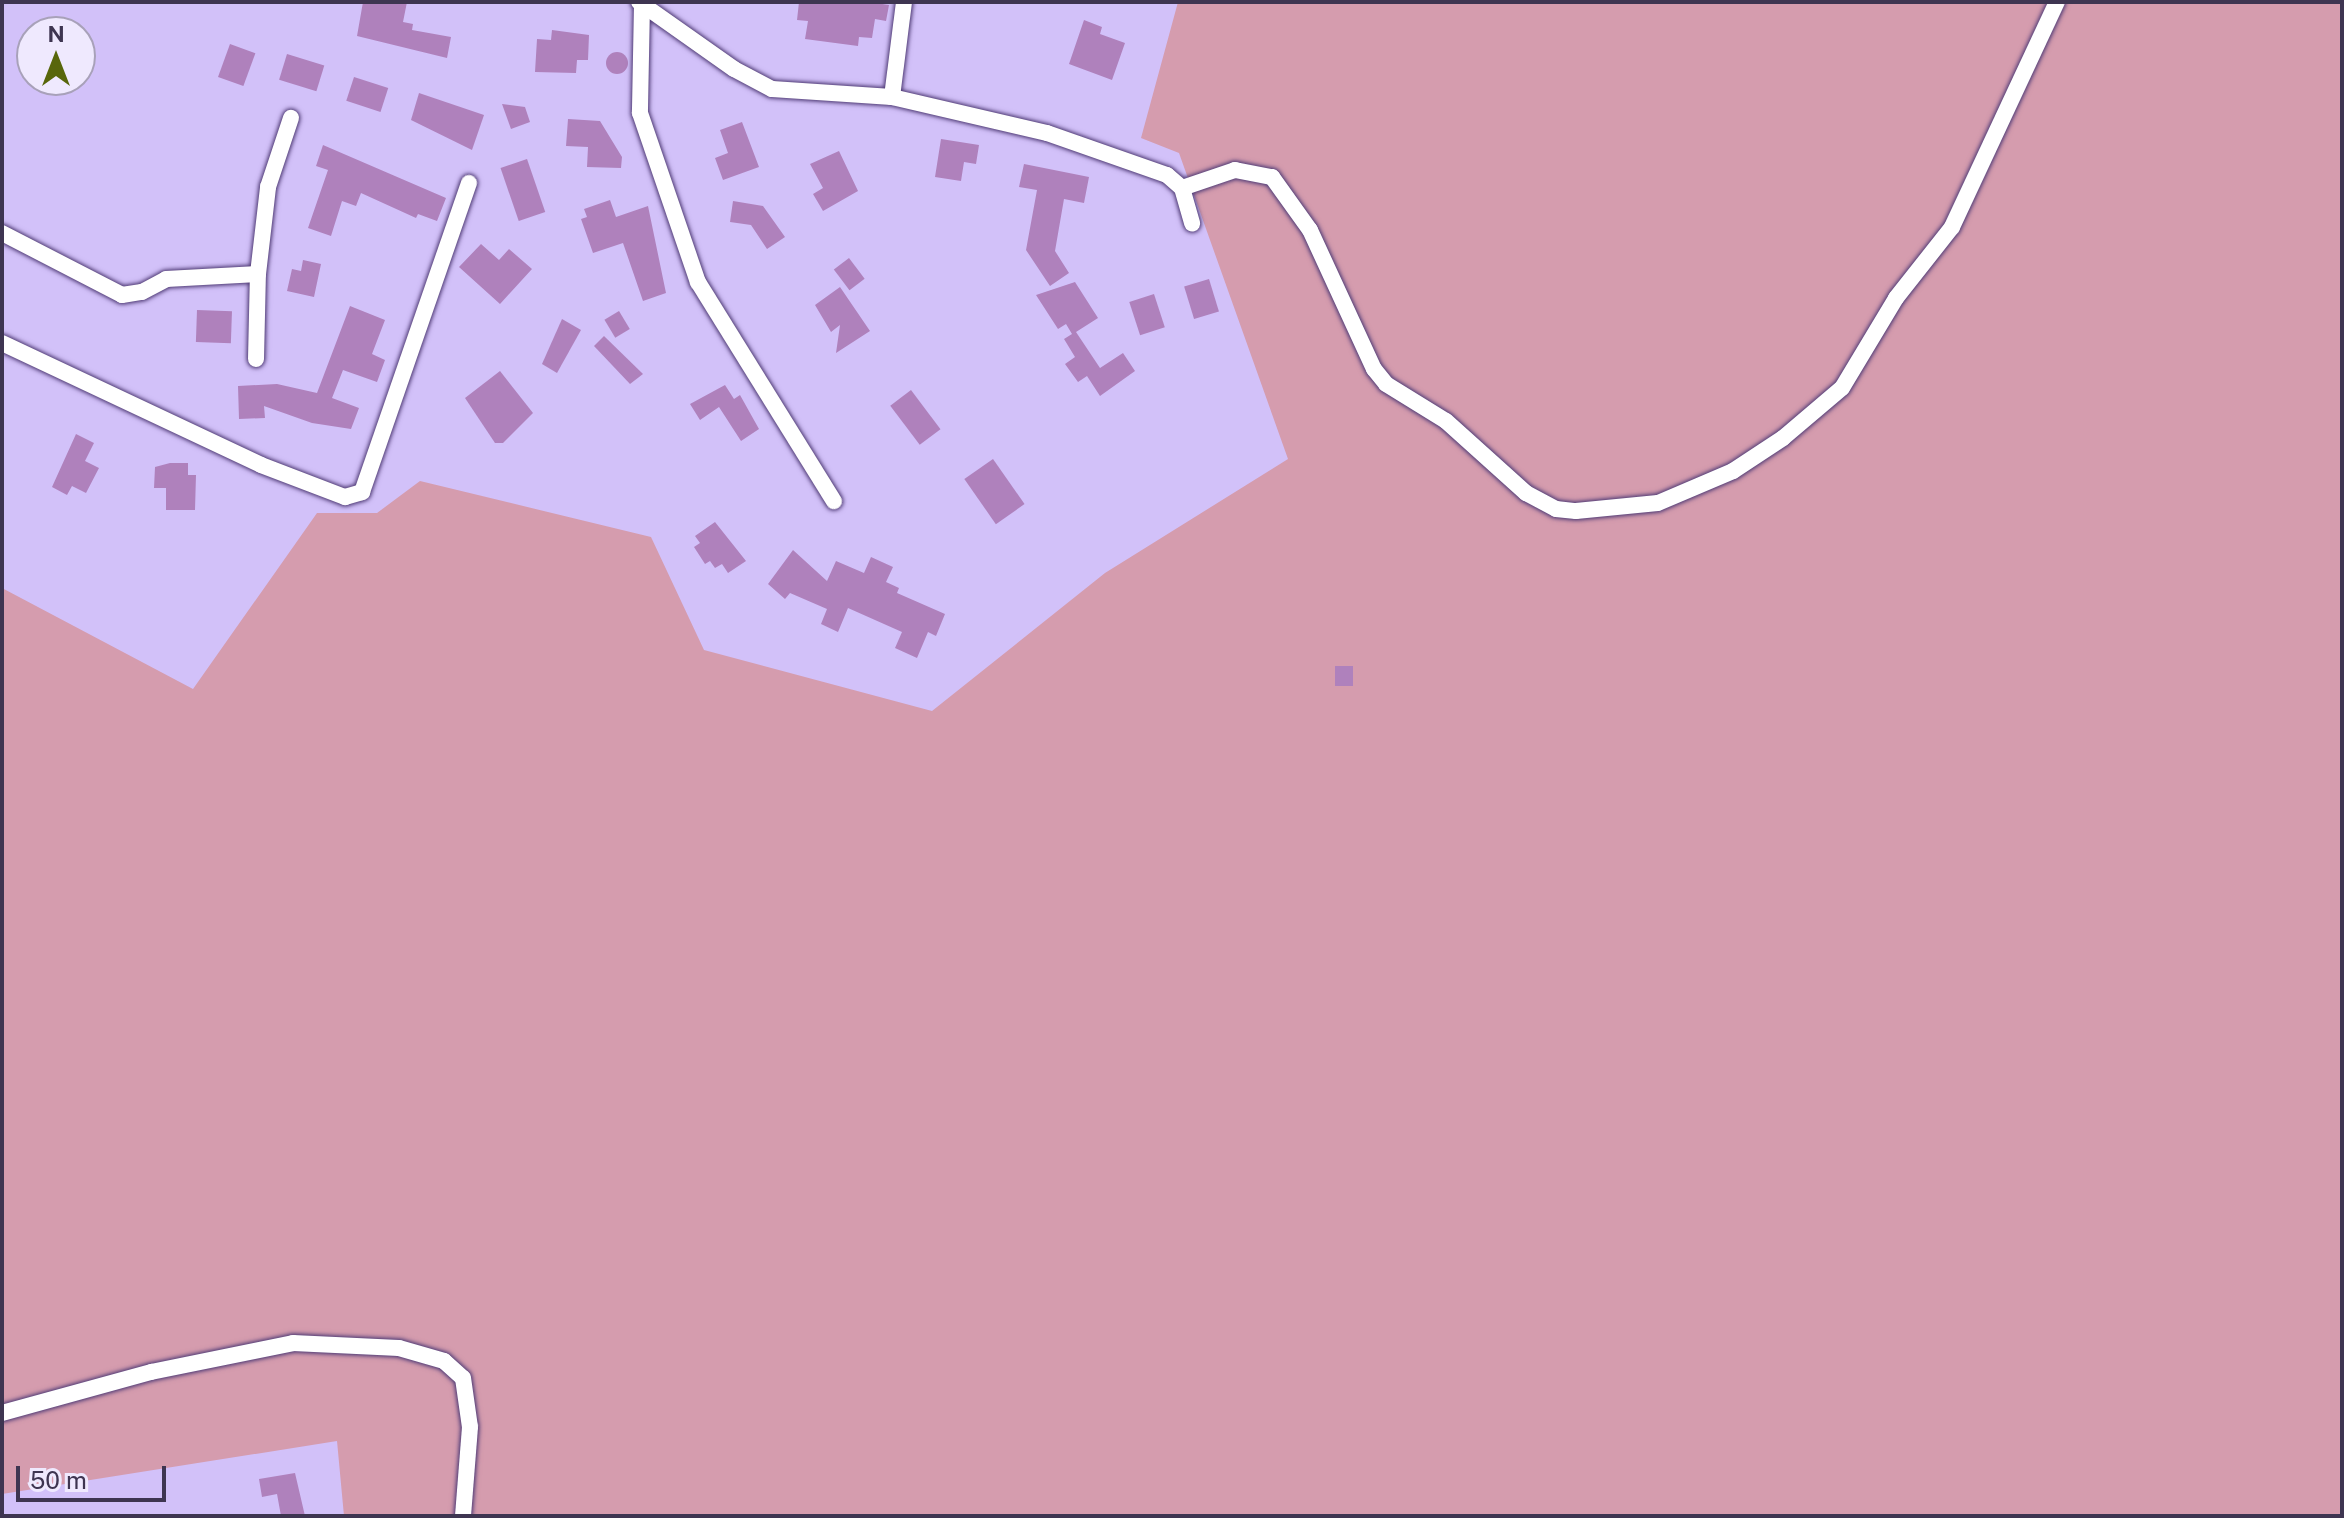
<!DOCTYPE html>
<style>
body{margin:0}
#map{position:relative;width:2344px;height:1518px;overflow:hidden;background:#d2c1f9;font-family:"Public Sans",sans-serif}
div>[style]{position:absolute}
.green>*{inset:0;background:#d59cae}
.building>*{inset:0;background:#af81bc;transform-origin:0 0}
.round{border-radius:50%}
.roads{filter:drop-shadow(0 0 2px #503b76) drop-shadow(0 0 2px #503b76)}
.street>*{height:16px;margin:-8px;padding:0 8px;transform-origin:8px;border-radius:8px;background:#fff}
span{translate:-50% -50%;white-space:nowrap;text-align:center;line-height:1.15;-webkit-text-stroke:7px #efe9fe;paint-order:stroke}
.frame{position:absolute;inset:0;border:4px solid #3e3551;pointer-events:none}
.north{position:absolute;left:16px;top:16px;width:80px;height:80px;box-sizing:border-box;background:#efe9fe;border:2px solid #a8a1b9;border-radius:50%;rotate:0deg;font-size:22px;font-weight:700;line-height:32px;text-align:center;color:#3e3551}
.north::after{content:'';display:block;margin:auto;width:28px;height:36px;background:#58660b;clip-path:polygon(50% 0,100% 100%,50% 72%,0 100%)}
.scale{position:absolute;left:16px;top:1466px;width:150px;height:36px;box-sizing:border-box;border:4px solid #3e3551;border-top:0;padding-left:10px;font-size:24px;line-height:28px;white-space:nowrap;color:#3e3551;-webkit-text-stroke:6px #efe9fe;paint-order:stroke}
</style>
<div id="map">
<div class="green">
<div style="clip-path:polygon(1178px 2px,2342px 2px,2342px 1516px,344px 1516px,337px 1441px,2px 1494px,2px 588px,193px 689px,317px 513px,377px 513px,420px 481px,651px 537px,704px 650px,932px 711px,1105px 573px,1288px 459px,1179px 153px,1141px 138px)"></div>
</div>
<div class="building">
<div style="clip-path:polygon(363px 2px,407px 2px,403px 22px,413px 24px,412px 30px,451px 37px,447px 58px,357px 36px)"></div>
<div style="clip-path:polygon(799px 2px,869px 2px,889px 5px,886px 21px,875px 19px,872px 38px,859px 37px,858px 46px,805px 39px,808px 21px,797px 20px)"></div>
<div style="clip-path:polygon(1084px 20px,1102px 27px,1100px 34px,1125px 43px,1112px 80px,1069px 64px)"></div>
<div style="clip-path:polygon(552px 30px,589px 35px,588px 60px,577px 60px,576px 73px,535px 72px,537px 39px,551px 40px)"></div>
<div style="left:230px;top:44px;width:27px;height:35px;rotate:20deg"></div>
<div class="round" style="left:606px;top:52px;width:22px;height:22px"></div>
<div style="left:287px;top:54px;width:39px;height:27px;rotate:17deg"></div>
<div style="left:354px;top:77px;width:36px;height:25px;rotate:18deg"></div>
<div style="clip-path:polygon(419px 93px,484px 115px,472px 150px,411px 120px)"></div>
<div style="clip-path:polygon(502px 104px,525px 107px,530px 122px,511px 129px)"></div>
<div style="clip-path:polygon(568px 119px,600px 121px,622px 157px,621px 168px,587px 167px,588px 147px,566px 146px)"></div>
<div style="clip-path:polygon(742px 122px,759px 167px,723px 180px,715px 158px,728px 153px,720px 130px)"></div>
<div style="clip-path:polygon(941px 139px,979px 145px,976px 164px,964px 162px,961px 181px,935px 177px)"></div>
<div style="clip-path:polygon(323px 145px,446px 198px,437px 221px,418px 214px,416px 218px,361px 193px,356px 206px,342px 201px,331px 236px,308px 228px,328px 170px,316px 166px)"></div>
<div style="clip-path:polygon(839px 151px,858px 191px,823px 211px,813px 194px,823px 188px,810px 164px)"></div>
<div style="left:527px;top:159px;width:56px;height:28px;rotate:71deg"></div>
<div style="clip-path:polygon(1024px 164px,1089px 177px,1084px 203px,1064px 199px,1055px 251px,1069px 273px,1050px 286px,1026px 250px,1037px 190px,1019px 187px)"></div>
<div style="clip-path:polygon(610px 200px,616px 217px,648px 206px,666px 293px,643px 301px,623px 243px,593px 253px,581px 219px,587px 217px,584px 209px)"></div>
<div style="clip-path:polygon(733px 201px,763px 206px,785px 237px,767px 249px,751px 225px,730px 222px)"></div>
<div style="clip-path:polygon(481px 244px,499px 260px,509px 249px,532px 269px,500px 304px,459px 267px)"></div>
<div style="left:849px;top:258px;width:26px;height:19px;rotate:53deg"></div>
<div style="clip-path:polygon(303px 260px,321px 264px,314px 297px,287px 291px,292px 269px,301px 271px)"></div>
<div style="left:1209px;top:279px;width:34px;height:26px;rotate:73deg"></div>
<div style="clip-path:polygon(1075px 282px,1098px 318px,1076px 332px,1100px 368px,1123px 353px,1135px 371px,1100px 396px,1087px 376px,1078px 382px,1065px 364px,1075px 357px,1064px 339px,1072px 334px,1066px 324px,1058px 329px,1036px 295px)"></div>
<div style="clip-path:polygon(840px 287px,870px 331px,836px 353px,840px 325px,831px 332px,815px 305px)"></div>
<div style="left:1154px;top:294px;width:35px;height:26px;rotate:72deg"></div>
<div style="clip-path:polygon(350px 306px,385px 320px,372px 354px,385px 360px,377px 382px,343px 370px,332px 398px,359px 408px,351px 429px,312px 423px,264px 406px,265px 418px,239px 419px,238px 386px,277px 384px,317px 393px)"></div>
<div style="left:197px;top:310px;width:35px;height:32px;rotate:2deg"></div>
<div style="left:619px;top:311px;width:21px;height:17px;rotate:59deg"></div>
<div style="clip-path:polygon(562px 319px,581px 330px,557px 373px,542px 364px)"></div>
<div style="clip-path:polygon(604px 336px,643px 374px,630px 384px,594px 346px)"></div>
<div style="clip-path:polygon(500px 371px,533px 413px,503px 443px,495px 443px,465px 398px)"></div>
<div style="clip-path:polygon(725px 385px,734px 399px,740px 395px,759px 429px,741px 441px,719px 407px,700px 420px,690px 404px)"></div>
<div style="left:911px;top:390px;width:49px;height:26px;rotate:53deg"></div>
<div style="clip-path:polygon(76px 434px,94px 443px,85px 461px,99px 468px,86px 493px,72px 486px,67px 495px,52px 487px)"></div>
<div style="left:993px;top:459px;width:55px;height:35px;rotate:55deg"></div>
<div style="clip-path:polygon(170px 463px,188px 463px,188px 475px,196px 475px,195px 510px,166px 510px,166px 488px,154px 488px,155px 467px)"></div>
<div style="clip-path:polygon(715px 522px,746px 561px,728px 573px,722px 564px,715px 568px,710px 561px,705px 564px,694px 547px,700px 543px,695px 536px)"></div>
<div style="clip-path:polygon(793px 550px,827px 581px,836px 561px,864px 573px,871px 557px,893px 567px,886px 582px,899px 588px,897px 593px,945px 614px,936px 636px,928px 632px,917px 658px,895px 648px,902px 632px,848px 608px,838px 632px,821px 624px,827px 609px,790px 593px,785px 599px,768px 584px)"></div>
<div style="left:1335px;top:666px;width:18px;height:20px"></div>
<div style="clip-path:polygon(295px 1473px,305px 1516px,281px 1516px,277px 1494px,262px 1497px,259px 1479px)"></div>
</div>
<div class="roads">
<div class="street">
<div style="left:639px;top:2px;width:116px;rotate:35.2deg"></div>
<div style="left:734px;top:69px;width:43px;rotate:27.8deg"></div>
<div style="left:772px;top:89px;width:120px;rotate:3.8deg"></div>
<div style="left:892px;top:97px;width:159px;rotate:13.1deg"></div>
<div style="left:1047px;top:133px;width:127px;rotate:19.3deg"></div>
<div style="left:1167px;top:175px;width:20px;rotate:41deg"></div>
<div style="left:1182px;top:188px;width:37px;rotate:74deg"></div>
<div style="left:642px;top:4px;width:109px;rotate:91.1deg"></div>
<div style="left:640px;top:113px;width:179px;rotate:71.1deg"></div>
<div style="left:698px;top:282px;width:258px;rotate:58.2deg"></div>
<div style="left:892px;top:97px;width:96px;rotate:-82.8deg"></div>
<div style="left:1182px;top:188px;width:56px;rotate:-18.8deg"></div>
<div style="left:1235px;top:170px;width:38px;rotate:11deg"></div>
<div style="left:1272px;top:177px;width:65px;rotate:54.4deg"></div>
<div style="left:1310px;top:230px;width:153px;rotate:65.3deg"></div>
<div style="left:1374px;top:369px;width:19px;rotate:51deg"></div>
<div style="left:1386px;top:384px;width:70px;rotate:31.7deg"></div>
<div style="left:1446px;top:421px;width:108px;rotate:42deg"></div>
<div style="left:1526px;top:493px;width:34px;rotate:28deg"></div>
<div style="left:1556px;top:509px;width:20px;rotate:6deg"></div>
<div style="left:1576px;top:511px;width:82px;rotate:-5.6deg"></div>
<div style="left:1658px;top:503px;width:82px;rotate:-23.1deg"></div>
<div style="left:1733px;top:471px;width:60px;rotate:-33.4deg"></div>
<div style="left:1783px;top:438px;width:77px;rotate:-40.3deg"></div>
<div style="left:1842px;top:388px;width:105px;rotate:-59deg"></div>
<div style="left:1896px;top:298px;width:90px;rotate:-51.7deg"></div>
<div style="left:1952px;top:227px;width:248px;rotate:-65deg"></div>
<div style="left:2px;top:233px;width:135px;rotate:27.3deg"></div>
<div style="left:122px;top:295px;width:20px;rotate:-9deg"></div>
<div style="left:142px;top:292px;width:27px;rotate:-28deg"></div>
<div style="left:166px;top:279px;width:92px;rotate:-3.1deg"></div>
<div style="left:2px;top:343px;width:286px;rotate:25.2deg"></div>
<div style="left:261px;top:465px;width:90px;rotate:20.9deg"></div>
<div style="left:345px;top:497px;width:18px;rotate:-16deg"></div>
<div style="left:362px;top:492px;width:327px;rotate:-70.9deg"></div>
<div style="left:256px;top:359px;width:85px;rotate:-88.7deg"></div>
<div style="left:258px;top:274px;width:88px;rotate:-83.4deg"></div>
<div style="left:268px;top:187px;width:73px;rotate:-71.6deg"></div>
<div style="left:2px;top:1413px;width:155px;rotate:-15.4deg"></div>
<div style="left:151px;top:1372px;width:145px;rotate:-11.5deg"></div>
<div style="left:293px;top:1343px;width:106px;rotate:2.7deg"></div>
<div style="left:399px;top:1348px;width:47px;rotate:16.1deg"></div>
<div style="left:444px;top:1361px;width:25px;rotate:42deg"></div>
<div style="left:463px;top:1378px;width:49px;rotate:81.9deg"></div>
<div style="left:470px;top:1427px;width:89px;rotate:94.5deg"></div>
</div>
</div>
<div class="frame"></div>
<div class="north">N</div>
<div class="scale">50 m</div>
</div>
